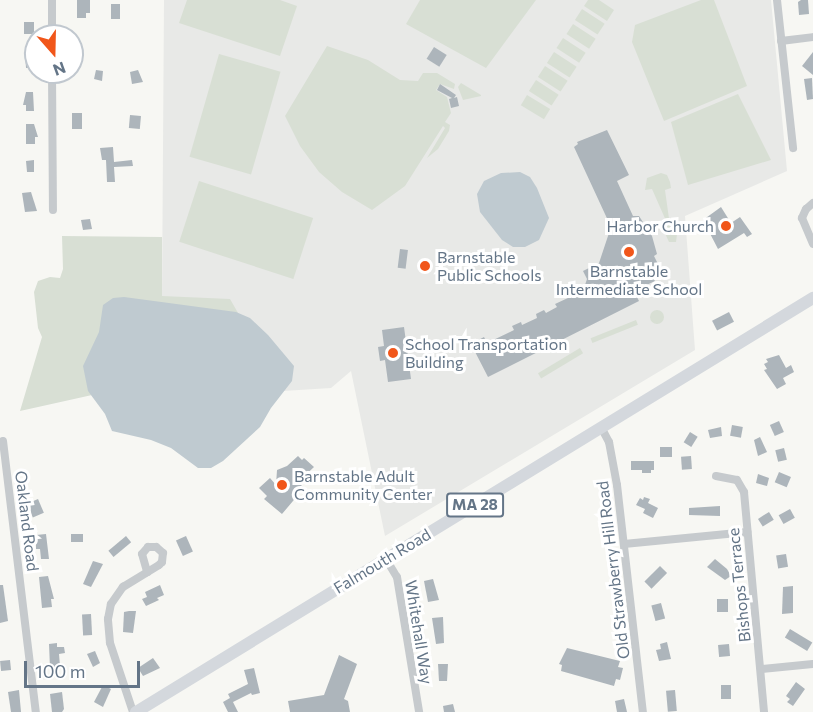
<!DOCTYPE html>
<style>
body{margin:0}
#map{position:relative;width:813px;height:712px;overflow:hidden;background:#f7f7f3;font-family:Commissioner,sans-serif}
div>[style]{position:absolute}
.built>*{inset:0;background:#e8e9e7}
.green>*{inset:0;background:#d8dfd4;transform-origin:0 0}
.round{border-radius:50%}
.water>*{inset:0;background:#bfcad0}
.building>*{inset:0;background:#adb5bb;transform-origin:0 0}
.minor>*{height:8px;margin:-4px;padding:0 4px;transform-origin:4px;border-radius:4px;background:#c6cacd}
.primary>*{height:12px;margin:-6px;padding:0 6px;transform-origin:6px;border-radius:6px;background:#d4d8dd}
.dots>*{width:16px;height:16px;translate:-50% -50%;box-sizing:border-box;border:3px solid #fff;border-radius:50%}
span{translate:-50% -50%;white-space:nowrap;text-align:center;line-height:1.15;-webkit-text-stroke:6px #fff;paint-order:stroke}
.shield-label span{padding:2px 4px;background:#fff;border:2px solid;border-radius:4px;-webkit-text-stroke-width:0}
.shield-label{font-size:15px;color:#647587;font-weight:700}
.poi-label{font-size:16px;color:#647587}
.right{translate:-100% -50%;text-align:right}
.left{translate:0 -50%;text-align:left}
.street-label{font-size:16px;color:#647587}
.north{position:absolute;left:24px;top:24px;width:60px;height:60px;box-sizing:border-box;background:#fff;border:2px solid #c1c8cf;border-radius:50%;rotate:160deg;font-size:16px;font-weight:700;line-height:24px;text-align:center;color:#647587}
.north::after{content:'';display:block;margin:auto;width:21px;height:27px;background:#f1561a;clip-path:polygon(50% 0,100% 100%,50% 72%,0 100%)}
.scale{position:absolute;left:24px;top:661px;width:116px;height:27px;box-sizing:border-box;border:3px solid #647587;border-top:0;padding-left:8px;font-size:18px;line-height:21px;white-space:nowrap;color:#647587;-webkit-text-stroke:4px #fff;paint-order:stroke}
</style>
<div id="map">
<div class="built">
<div style="clip-path:polygon(164px 0,771px 0,787px 171px,685px 216px,695px 350px,385px 536px,351px 371px,331px 388px,283px 391px,162px 296px)"></div>
</div>
<div class="green">
<div style="clip-path:polygon(187px 0,280px 0,297px 6px,280px 56px,179px 23px)"></div>
<div style="clip-path:polygon(420px 0,536px 0,486px 68px,406px 24px)"></div>
<div style="clip-path:polygon(588px 0,599px 0,614px 10px,607px 21px,584px 6px)"></div>
<div style="clip-path:polygon(701px 0,714px 0,747px 86px,664px 121px,632px 42px,635px 25px)"></div>
<div style="left:582px;top:9px;width:27px;height:13px;rotate:33deg"></div>
<div style="left:573px;top:24px;width:27px;height:12px;rotate:33deg"></div>
<div style="left:563px;top:38px;width:27px;height:12px;rotate:33deg"></div>
<div style="clip-path:polygon(327px 46px,368px 60px,400px 80px,418px 81px,423px 73px,437px 73px,455px 84px,454px 89px,440px 84px,436px 90px,447px 97px,451px 113px,445px 122px,450px 125px,449px 131px,438px 149px,427px 158px,445px 128px,443px 126px,405px 186px,372px 210px,342px 192px,319px 172px,300px 146px,285px 116px)"></div>
<div style="left:554px;top:52px;width:27px;height:13px;rotate:33deg"></div>
<div style="left:219px;top:54px;width:64px;height:107px;rotate:16deg"></div>
<div style="left:545px;top:66px;width:27px;height:13px;rotate:33deg"></div>
<div style="left:536px;top:80px;width:27px;height:13px;rotate:33deg"></div>
<div style="clip-path:polygon(461px 83px,481px 95px,481px 96px,463px 100px,458px 87px)"></div>
<div style="clip-path:polygon(738px 94px,771px 160px,688px 185px,671px 122px)"></div>
<div style="left:527px;top:95px;width:27px;height:12px;rotate:31deg"></div>
<div style="clip-path:polygon(661px 173px,667px 175px,670px 182px,671px 188px,665px 190px,671px 233px,677px 234px,676px 242px,669px 242px,662px 227px,667px 223px,652px 189px,645px 190px,647px 178px)"></div>
<div style="left:199px;top:181px;width:120px;height:64px;rotate:18deg"></div>
<div style="clip-path:polygon(62px 236px,162px 237px,162px 296px,230px 299px,283px 391px,110px 391px,20px 411px,42px 337px,38px 328px,34px 292px,38px 281px,50px 277px,60px 278px,63px 269px)"></div>
<div class="round" style="left:650px;top:310px;width:14px;height:14px"></div>
<div style="left:636px;top:320px;width:5px;height:49px;rotate:68deg"></div>
<div style="left:580px;top:348px;width:6px;height:49px;rotate:59deg"></div>
</div>
<div class="water">
<div style="clip-path:polygon(520px 172px,530px 177px,537px 188px,549px 218px,539px 240px,525px 247px,513px 247px,502px 240px,480px 212px,477px 194px,484px 181px,501px 173px)"></div>
<div style="clip-path:polygon(124px 297px,236px 312px,250px 318px,268px 335px,294px 366px,292px 381px,271px 408px,260px 427px,223px 461px,211px 468px,198px 468px,171px 448px,151px 440px,112px 431px,105px 414px,88px 391px,83px 366px,99px 332px,103px 305px,113px 298px)"></div>
</div>
<div class="building">
<div style="clip-path:polygon(77px 0,90px 0,90px 13px,86px 13px,86px 18px,77px 18px)"></div>
<div style="clip-path:polygon(801px 0,808px 0,809px 14px,799px 15px,798px 2px)"></div>
<div style="left:111px;top:4px;width:9px;height:15px"></div>
<div style="left:24px;top:22px;width:10px;height:12px"></div>
<div style="left:72px;top:47px;width:8px;height:12px"></div>
<div style="left:434px;top:47px;width:15px;height:14px;rotate:32deg"></div>
<div style="clip-path:polygon(25px 51px,32px 51px,32px 56px,35px 55px,36px 67px,26px 68px)"></div>
<div style="clip-path:polygon(813px 52px,813px 75px,802px 66px)"></div>
<div style="clip-path:polygon(96px 70px,103px 71px,102px 81px,94px 79px)"></div>
<div style="clip-path:polygon(138px 70px,143px 82px,132px 84px,130px 72px)"></div>
<div style="clip-path:polygon(812px 78px,813px 99px,807px 100px,804px 79px)"></div>
<div style="clip-path:polygon(440px 84px,456px 95px,454px 98px,457px 97px,459px 106px,451px 108px,449px 99px,452px 98px,437px 90px)"></div>
<div style="clip-path:polygon(26px 92px,33px 92px,34px 111px,26px 111px,26px 105px,23px 105px)"></div>
<div style="left:72px;top:113px;width:10px;height:16px"></div>
<div style="left:130px;top:115px;width:11px;height:13px;rotate:5deg"></div>
<div style="clip-path:polygon(26px 124px,34px 124px,38px 137px,35px 137px,35px 144px,26px 144px)"></div>
<div style="clip-path:polygon(607px 130px,629px 175px,617px 181px,633px 216px,639px 216px,652px 236px,657px 254px,654px 256px,658px 264px,658px 268px,654px 270px,657px 274px,652px 276px,655px 281px,634px 291px,639px 301px,488px 377px,471px 344px,484px 337px,487px 343px,514px 330px,512px 326px,521px 322px,522px 325px,537px 318px,536px 314px,544px 310px,546px 313px,557px 307px,555px 304px,583px 291px,587px 279px,583px 271px,599px 263px,611px 227px,574px 147px,578px 144px,577px 142px)"></div>
<div style="clip-path:polygon(113px 147px,114px 162px,132px 160px,133px 166px,114px 167px,115px 182px,107px 182px,106px 160px,102px 160px,100px 148px)"></div>
<div style="clip-path:polygon(34px 160px,34px 172px,27px 172px,26px 161px)"></div>
<div style="clip-path:polygon(31px 192px,37px 211px,25px 212px,22px 193px)"></div>
<div style="clip-path:polygon(721px 207px,731px 223px,740px 217px,752px 234px,747px 237px,744px 233px,718px 249px,703px 220px)"></div>
<div style="clip-path:polygon(90px 219px,92px 229px,83px 230px,81px 220px)"></div>
<div style="left:400px;top:249px;width:8px;height:19px;rotate:7deg"></div>
<div style="left:729px;top:312px;width:11px;height:19px;rotate:63deg"></div>
<div style="clip-path:polygon(404px 327px,411px 379px,388px 382px,385px 360px,380px 361px,378px 347px,384px 346px,382px 330px)"></div>
<div style="clip-path:polygon(779px 355px,786px 368px,791px 365px,794px 372px,783px 378px,786px 384px,777px 389px,764px 370px,767px 369px,764px 364px,768px 362px,766px 359px)"></div>
<div style="left:779px;top:421px;width:12px;height:10px;rotate:66deg"></div>
<div style="left:732px;top:425px;width:11px;height:11px;rotate:10deg"></div>
<div style="clip-path:polygon(721px 427px,722px 436px,710px 438px,708px 430px)"></div>
<div style="left:690px;top:432px;width:9px;height:12px;rotate:32deg"></div>
<div style="clip-path:polygon(760px 437px,767px 452px,758px 456px,754px 440px)"></div>
<div style="left:660px;top:447px;width:12px;height:10px"></div>
<div style="left:784px;top:448px;width:12px;height:9px;rotate:76deg"></div>
<div style="clip-path:polygon(298px 456px,302px 460px,304px 458px,314px 467px,298px 482px,304px 488px,282px 514px,264px 499px,267px 496px,259px 488px,270px 478px,276px 485px,277px 470px,287px 466px)"></div>
<div style="left:691px;top:456px;width:13px;height:10px;rotate:86deg"></div>
<div style="clip-path:polygon(631px 461px,654px 461px,654px 470px,651px 470px,651px 473px,642px 473px,642px 470px,631px 470px)"></div>
<div style="left:779px;top:472px;width:13px;height:11px;rotate:23deg"></div>
<div style="clip-path:polygon(758px 474px,769px 478px,767px 486px,756px 483px)"></div>
<div style="clip-path:polygon(644px 497px,650px 499px,648px 503px,658px 508px,653px 518px,643px 513px,645px 509px,636px 505px,640px 498px,643px 500px)"></div>
<div style="left:38px;top:499px;width:15px;height:12px;rotate:67deg"></div>
<div style="clip-path:polygon(720px 506px,720px 516px,689px 515px,689px 508px)"></div>
<div style="left:790px;top:509px;width:10px;height:13px;rotate:61deg"></div>
<div style="left:769px;top:512px;width:9px;height:13px;rotate:58deg"></div>
<div style="clip-path:polygon(46px 534px,49px 559px,41px 559px,40px 549px,36px 549px,36px 535px)"></div>
<div style="left:71px;top:534px;width:12px;height:8px"></div>
<div style="left:126px;top:536px;width:8px;height:23px;rotate:50deg"></div>
<div style="left:186px;top:536px;width:17px;height:11px;rotate:66deg"></div>
<div style="left:786px;top:554px;width:13px;height:10px;rotate:81deg"></div>
<div style="clip-path:polygon(715px 559px,727px 569px,731px 576px,725px 580px,707px 567px)"></div>
<div style="clip-path:polygon(93px 561px,103px 564px,91px 587px,83px 584px)"></div>
<div style="left:660px;top:566px;width:10px;height:22px;rotate:45deg"></div>
<div style="clip-path:polygon(48px 576px,54px 599px,51px 599px,52px 607px,42px 608px,39px 577px)"></div>
<div style="clip-path:polygon(433px 579px,439px 600px,428px 602px,424px 581px)"></div>
<div style="clip-path:polygon(0 585px,3px 585px,8px 621px,0 623px)"></div>
<div style="clip-path:polygon(160px 585px,164px 595px,157px 598px,159px 600px,146px 606px,142px 599px,147px 597px,145px 592px)"></div>
<div style="clip-path:polygon(793px 586px,793px 613px,782px 614px,783px 587px)"></div>
<div style="left:728px;top:599px;width:13px;height:11px;rotate:90deg"></div>
<div style="left:661px;top:603px;width:16px;height:10px;rotate:75deg"></div>
<div style="clip-path:polygon(129px 611px,136px 611px,133px 633px,123px 632px,124px 612px)"></div>
<div style="left:91px;top:614px;width:21px;height:9px;rotate:87deg"></div>
<div style="clip-path:polygon(443px 617px,444px 643px,436px 644px,432px 618px)"></div>
<div style="left:790px;top:629px;width:26px;height:10px;rotate:31deg"></div>
<div style="clip-path:polygon(667px 642px,671px 659px,659px 661px,656px 650px,661px 649px,660px 644px)"></div>
<div style="clip-path:polygon(57px 643px,57px 647px,64px 647px,65px 653px,59px 654px,60px 666px,50px 668px,49px 644px)"></div>
<div style="left:729px;top:644px;width:12px;height:11px;rotate:85deg"></div>
<div style="clip-path:polygon(567px 648px,620px 661px,618px 667px,623px 668px,620px 680px,616px 679px,614px 686px,561px 671px,562px 665px,559px 664px)"></div>
<div style="clip-path:polygon(95px 651px,100px 663px,93px 667px,87px 654px)"></div>
<div style="clip-path:polygon(339px 655px,357px 664px,344px 699px,348px 701px,350px 712px,290px 712px,288px 701px,324px 695px)"></div>
<div style="clip-path:polygon(153px 658px,160px 668px,143px 676px,138px 668px)"></div>
<div style="left:10px;top:660px;width:10px;height:10px;rotate:84deg"></div>
<div style="clip-path:polygon(438px 664px,448px 664px,447px 681px,439px 681px)"></div>
<div style="clip-path:polygon(254px 668px,260px 693px,252px 695px,251px 693px,233px 702px,238px 712px,228px 712px,223px 702px,230px 698px,228px 694px,248px 684px,244px 670px)"></div>
<div style="clip-path:polygon(796px 682px,805px 689px,793px 706px,787px 702px,790px 699px,786px 696px)"></div>
<div style="clip-path:polygon(103px 685px,111px 689px,103px 707px,94px 702px)"></div>
<div style="left:721px;top:685px;width:10px;height:14px"></div>
<div style="clip-path:polygon(19px 690px,21px 712px,11px 712px,8px 692px)"></div>
<div style="left:675px;top:690px;width:21px;height:9px;rotate:85deg"></div>
<div style="clip-path:polygon(62px 692px,64px 709px,62px 712px,52px 712px,50px 694px)"></div>
<div style="clip-path:polygon(624px 699px,627px 712px,617px 712px,615px 701px)"></div>
<div style="clip-path:polygon(453px 704px,455px 712px,444px 712px,443px 706px)"></div>
</div>
<div class="minor">
<div style="left:777px;top:0;width:149px;rotate:83.8deg"></div>
<div style="left:52px;top:36px;width:36px;rotate:-90deg"></div>
<div style="left:781px;top:41px;width:32px;rotate:-7deg"></div>
<div style="left:52px;top:72px;width:138px;rotate:89.6deg"></div>
<div style="left:813px;top:203px;width:9px;rotate:139deg"></div>
<div style="left:806px;top:209px;width:10px;rotate:114deg"></div>
<div style="left:802px;top:218px;width:28px;rotate:67deg"></div>
<div style="left:601px;top:427px;width:17px;rotate:62deg"></div>
<div style="left:609px;top:442px;width:44px;rotate:79.5deg"></div>
<div style="left:617px;top:485px;width:228px;rotate:83.5deg"></div>
<div style="left:3px;top:441px;width:273px;rotate:83.1deg"></div>
<div style="left:716px;top:476px;width:21px;rotate:11deg"></div>
<div style="left:737px;top:480px;width:14px;rotate:60deg"></div>
<div style="left:744px;top:492px;width:221px;rotate:84.8deg"></div>
<div style="left:624px;top:544px;width:124px;rotate:-5.6deg"></div>
<div style="left:386px;top:559px;width:21px;rotate:59deg"></div>
<div style="left:397px;top:577px;width:137px;rotate:80.7deg"></div>
<div style="left:761px;top:669px;width:52px;rotate:-5.5deg"></div>
<div style="left:133px;top:712px;width:73px;rotate:-108.4deg"></div>
<div style="left:110px;top:643px;width:24px;rotate:-95deg"></div>
<div style="left:108px;top:619px;width:15px;rotate:-79deg"></div>
<div style="left:111px;top:604px;width:21px;rotate:-55deg"></div>
<div style="left:123px;top:587px;width:42px;rotate:-31.4deg"></div>
<div style="left:159px;top:565px;width:4px;rotate:-45deg"></div>
<div style="left:162px;top:562px;width:9px;rotate:-84deg"></div>
<div style="left:163px;top:553px;width:9px;rotate:-139deg"></div>
<div style="left:156px;top:547px;width:8px;rotate:180deg"></div>
<div style="left:148px;top:547px;width:9px;rotate:131deg"></div>
<div style="left:142px;top:554px;width:19px;rotate:74deg"></div>
</div>
<div class="primary">
<div style="left:136px;top:712px;width:794px;rotate:-31.45deg"></div>
</div>
<div class="dots">
<div style="left:726px;top:226px;background:#f1561a"></div>
<div style="left:629px;top:252px;background:#f1561a"></div>
<div style="left:425px;top:266px;background:#f1561a"></div>
<div style="left:393px;top:353px;background:#f1561a"></div>
<div style="left:282px;top:485px;background:#f1561a"></div>
</div>
<div class="shield-label">
<span style="left:475px;top:505px">MA 28</span>
</div>
<div class="poi-label">
<span class="right" style="left:714px;top:226px">Harbor Church</span>
<span class="left" style="left:437px;top:266px">Barnstable<br>Public Schools</span>
<span style="left:629px;top:280px">Barnstable<br>Intermediate School</span>
<span class="left" style="left:405px;top:353px">School Transportation<br>Building</span>
<span class="left" style="left:294px;top:485px">Barnstable Adult<br>Community Center</span>
</div>
<div class="street-label">
<span style="left:27px;top:521px;rotate:83deg">Oakland Road</span>
<span style="left:382px;top:561px;rotate:-31deg">Falmouth Road</span>
<span style="left:613px;top:570px;rotate:-97deg">Old Strawberry Hill Road</span>
<span style="left:739px;top:585px;rotate:-96deg">Bishops Terrace</span>
<span style="left:419px;top:632px;rotate:81deg">Whitehall Way</span>
</div>
<div class="north">N</div>
<div class="scale">100 m</div>
</div>
